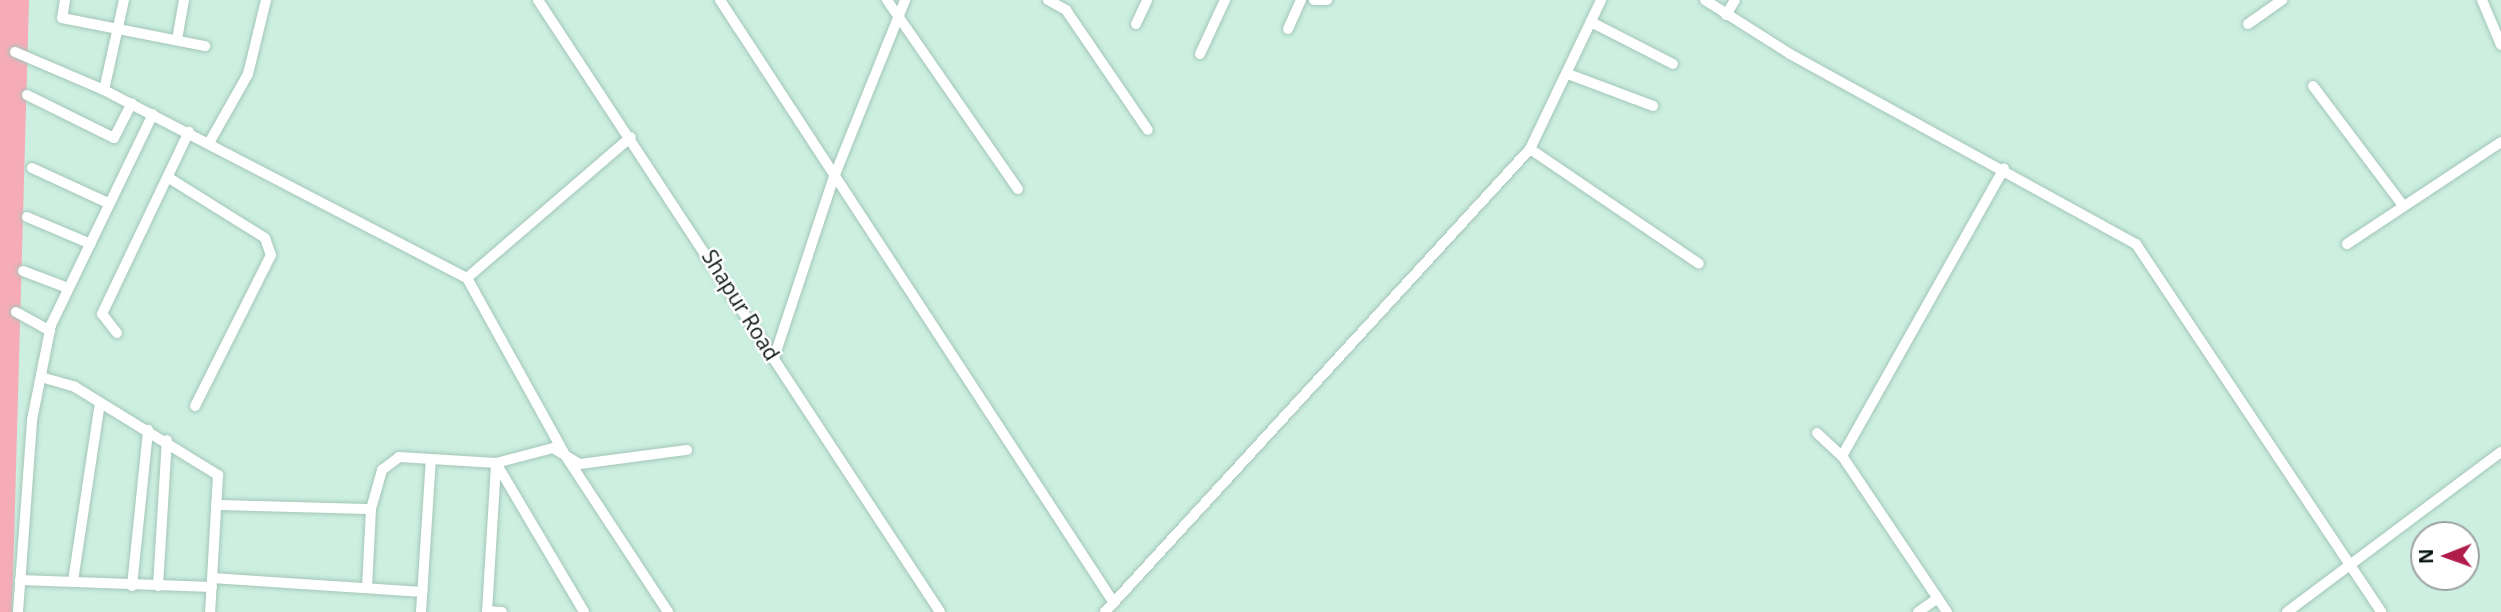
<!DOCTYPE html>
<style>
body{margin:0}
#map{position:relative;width:2501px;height:612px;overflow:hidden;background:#ccefe1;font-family:"Open Sans",sans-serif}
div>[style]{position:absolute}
.green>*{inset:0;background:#f5acb7}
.roads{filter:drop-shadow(0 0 2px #a3c6b8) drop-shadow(0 0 2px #a3c6b8)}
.minor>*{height:10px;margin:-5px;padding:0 5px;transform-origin:5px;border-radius:5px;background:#fff}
span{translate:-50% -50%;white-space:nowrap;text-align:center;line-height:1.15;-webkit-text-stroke:5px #fff;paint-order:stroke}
.street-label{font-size:21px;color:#0b1713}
.north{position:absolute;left:2410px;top:521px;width:70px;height:70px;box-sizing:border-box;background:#fff;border:2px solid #9da2a1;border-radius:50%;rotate:269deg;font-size:19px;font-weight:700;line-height:28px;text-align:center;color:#0b1713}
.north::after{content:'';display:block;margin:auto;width:24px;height:32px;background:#af1d4b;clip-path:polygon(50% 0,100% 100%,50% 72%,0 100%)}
</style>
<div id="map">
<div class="green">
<div style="clip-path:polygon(0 0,29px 0,12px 612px,0 612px)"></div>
</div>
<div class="roads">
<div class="minor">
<div style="left:65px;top:0;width:18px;rotate:99deg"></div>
<div style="left:62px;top:18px;width:146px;rotate:11.1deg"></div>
<div style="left:124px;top:0;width:92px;rotate:102.5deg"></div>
<div style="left:104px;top:90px;width:409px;rotate:27.4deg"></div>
<div style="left:467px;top:278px;width:202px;rotate:61deg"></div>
<div style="left:565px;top:455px;width:188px;rotate:56.7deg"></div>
<div style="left:538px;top:0;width:732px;rotate:56.7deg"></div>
<div style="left:720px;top:0;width:720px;rotate:56.84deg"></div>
<div style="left:887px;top:0;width:230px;rotate:55.3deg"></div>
<div style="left:1048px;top:0;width:21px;rotate:29deg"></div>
<div style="left:1066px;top:10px;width:145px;rotate:55.7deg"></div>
<div style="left:1314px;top:0;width:13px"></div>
<div style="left:1705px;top:0;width:101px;rotate:32.4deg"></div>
<div style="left:1790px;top:54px;width:395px;rotate:28.8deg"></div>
<div style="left:2136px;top:244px;width:442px;rotate:56.3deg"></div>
<div style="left:2482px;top:0;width:49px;rotate:67.1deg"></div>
<div style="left:1726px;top:15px;width:17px;rotate:-59deg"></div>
<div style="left:1591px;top:22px;width:92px;rotate:27.1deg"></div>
<div style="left:1136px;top:24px;width:26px;rotate:-65deg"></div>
<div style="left:2248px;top:24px;width:42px;rotate:-35.2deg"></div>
<div style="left:1288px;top:29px;width:32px;rotate:-66deg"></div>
<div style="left:177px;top:40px;width:41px;rotate:-80.1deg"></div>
<div style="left:15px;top:52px;width:97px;rotate:23.1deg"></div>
<div style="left:1200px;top:54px;width:60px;rotate:-65.2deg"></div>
<div style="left:1568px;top:74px;width:91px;rotate:20.6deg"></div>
<div style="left:2313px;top:86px;width:148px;rotate:53deg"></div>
<div style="left:27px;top:95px;width:97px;rotate:26.3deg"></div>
<div style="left:114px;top:138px;width:39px;rotate:-63deg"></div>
<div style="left:209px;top:143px;width:79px;rotate:-60.5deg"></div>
<div style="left:248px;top:74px;width:76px;rotate:-76.3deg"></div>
<div style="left:1530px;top:149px;width:204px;rotate:34.2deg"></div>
<div style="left:32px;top:168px;width:84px;rotate:24.7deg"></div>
<div style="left:169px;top:178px;width:113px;rotate:32deg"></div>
<div style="left:265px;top:238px;width:18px;rotate:71deg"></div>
<div style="left:271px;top:255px;width:169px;rotate:116.7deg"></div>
<div style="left:27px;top:217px;width:69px;rotate:22.9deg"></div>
<div style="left:2347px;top:244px;width:185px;rotate:-33.5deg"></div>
<div style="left:23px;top:271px;width:48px;rotate:20.7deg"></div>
<div style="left:467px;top:278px;width:216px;rotate:-40.7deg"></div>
<div style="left:16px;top:312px;width:39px;rotate:29deg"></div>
<div style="left:117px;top:333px;width:24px;rotate:-128deg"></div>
<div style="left:102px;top:314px;width:202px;rotate:-64.5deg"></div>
<div style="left:774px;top:358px;width:191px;rotate:-71.7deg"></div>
<div style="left:834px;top:177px;width:191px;rotate:-68.1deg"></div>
<div style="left:41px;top:377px;width:35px;rotate:16deg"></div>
<div style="left:75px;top:387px;width:168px;rotate:31.6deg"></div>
<div style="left:218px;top:475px;width:137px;rotate:93.3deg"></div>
<div style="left:1817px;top:433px;width:34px;rotate:43deg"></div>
<div style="left:496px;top:463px;width:173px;rotate:59.4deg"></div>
<div style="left:216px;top:505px;width:155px;rotate:1.5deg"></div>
<div style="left:212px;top:578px;width:211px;rotate:3.8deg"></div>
<div style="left:20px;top:580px;width:192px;rotate:2.1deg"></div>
<div style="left:73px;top:581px;width:180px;rotate:-81.4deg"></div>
<div style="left:132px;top:586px;width:157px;rotate:-84.1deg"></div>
<div style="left:158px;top:586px;width:146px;rotate:-86.5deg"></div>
<div style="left:367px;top:588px;width:79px;rotate:-87.1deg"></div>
<div style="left:371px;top:509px;width:41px;rotate:-74.2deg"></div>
<div style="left:382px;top:470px;width:21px;rotate:-37deg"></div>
<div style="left:399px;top:457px;width:97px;rotate:3.5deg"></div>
<div style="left:496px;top:463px;width:59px;rotate:-14.7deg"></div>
<div style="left:553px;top:448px;width:31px;rotate:31deg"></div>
<div style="left:580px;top:464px;width:108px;rotate:-7.5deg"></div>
<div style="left:487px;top:611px;width:15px;rotate:4deg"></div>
<div style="left:18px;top:612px;width:193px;rotate:-85.8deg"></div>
<div style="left:32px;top:420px;width:97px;rotate:-78.7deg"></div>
<div style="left:51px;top:325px;width:234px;rotate:-64.2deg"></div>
<div style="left:421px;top:612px;width:153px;rotate:-86.3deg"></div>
<div style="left:487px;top:612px;width:147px;rotate:-86.5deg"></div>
<div style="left:1105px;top:612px;width:628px;rotate:-47.45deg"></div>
<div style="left:1530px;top:149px;width:165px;rotate:-64.5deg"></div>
<div style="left:1918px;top:612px;width:24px;rotate:-35deg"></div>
<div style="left:1947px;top:612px;width:188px;rotate:-123.9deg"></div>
<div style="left:1842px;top:456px;width:330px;rotate:-60.6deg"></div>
<div style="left:2287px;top:612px;width:267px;rotate:-36.8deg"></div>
</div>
</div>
<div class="street-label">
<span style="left:741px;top:305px;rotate:58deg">Shapur Road</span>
</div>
<div class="north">N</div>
</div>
